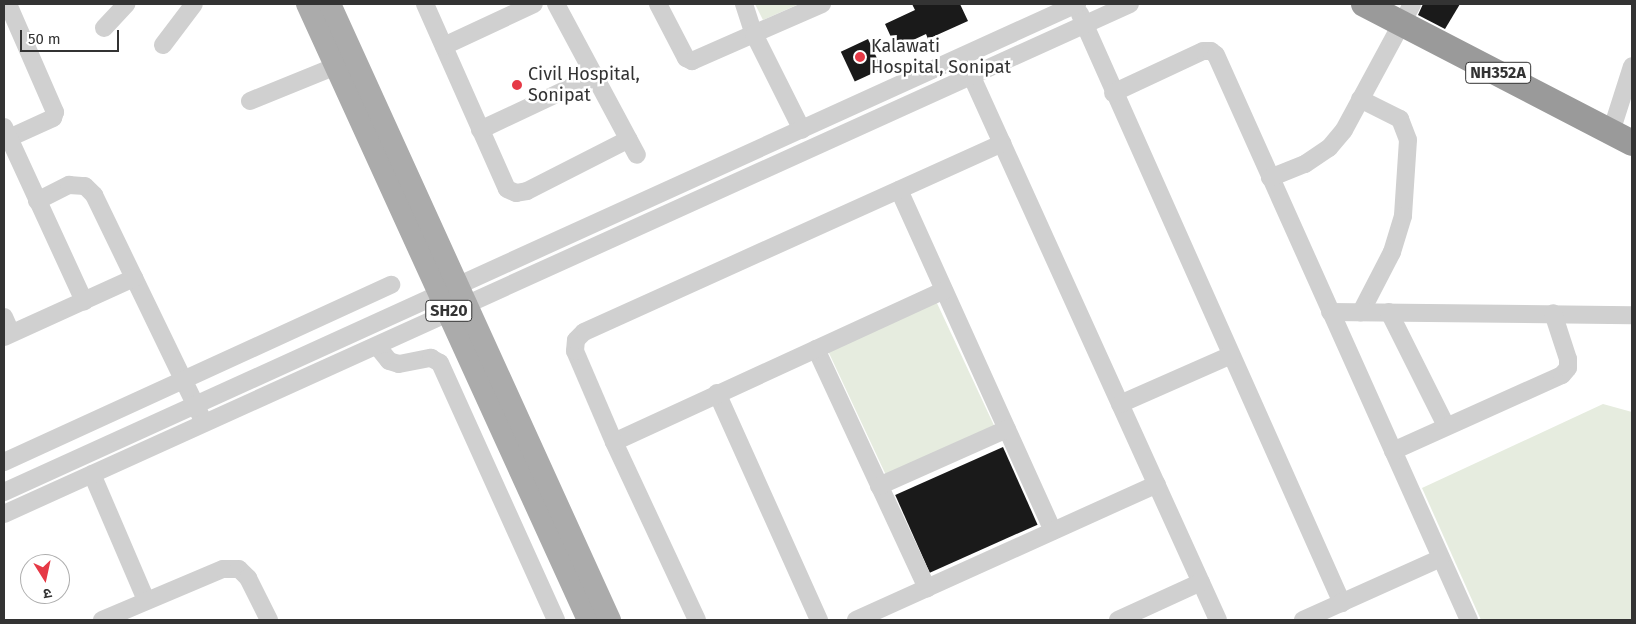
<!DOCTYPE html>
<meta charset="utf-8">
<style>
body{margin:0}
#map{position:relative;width:1636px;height:624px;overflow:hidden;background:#fff;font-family:"Fira Sans","Noto Sans Devanagari",sans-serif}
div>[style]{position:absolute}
.green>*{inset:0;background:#e6ecdf;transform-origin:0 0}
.building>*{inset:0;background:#1a1a1a;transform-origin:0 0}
.minor>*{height:18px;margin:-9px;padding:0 9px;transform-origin:9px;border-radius:9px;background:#d0d0d0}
.major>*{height:22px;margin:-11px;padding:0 11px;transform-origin:11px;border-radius:11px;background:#ababab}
.highway>*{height:26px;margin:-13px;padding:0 13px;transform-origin:13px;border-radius:13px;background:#9a9a9a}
.dots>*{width:14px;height:14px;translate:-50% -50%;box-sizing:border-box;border:2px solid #fff;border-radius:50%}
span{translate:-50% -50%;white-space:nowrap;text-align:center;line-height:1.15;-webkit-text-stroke:5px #fff;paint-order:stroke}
.shield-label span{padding:1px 4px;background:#fff;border:1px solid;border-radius:4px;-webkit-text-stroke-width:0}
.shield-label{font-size:16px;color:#333;font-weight:700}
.poi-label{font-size:18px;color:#333}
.left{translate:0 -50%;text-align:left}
.frame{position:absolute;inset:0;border:5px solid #333;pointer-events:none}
.north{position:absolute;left:20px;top:554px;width:50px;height:50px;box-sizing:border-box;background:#fff;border:1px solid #adadad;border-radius:50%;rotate:170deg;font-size:14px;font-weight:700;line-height:20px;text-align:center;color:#333}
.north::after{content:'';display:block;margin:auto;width:18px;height:22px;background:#e63946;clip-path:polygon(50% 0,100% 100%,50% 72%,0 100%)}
.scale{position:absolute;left:20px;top:30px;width:99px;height:22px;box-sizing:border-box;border:2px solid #333;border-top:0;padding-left:6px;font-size:15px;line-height:18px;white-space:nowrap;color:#333;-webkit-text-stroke:4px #fff;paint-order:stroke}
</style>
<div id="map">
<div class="green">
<div style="clip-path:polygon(755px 4px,799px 4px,763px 20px)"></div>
<div style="left:936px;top:301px;width:138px;height:119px;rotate:65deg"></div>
<div style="clip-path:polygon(1603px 404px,1632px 412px,1632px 620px,1481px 620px,1422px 488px)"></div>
</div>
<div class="building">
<div style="clip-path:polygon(912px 4px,960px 4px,968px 21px,928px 39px,926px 34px,896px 48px,885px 24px,915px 10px)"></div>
<div style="clip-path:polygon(1423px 4px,1460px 4px,1445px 29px,1418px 15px)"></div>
<div style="left:868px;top:39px;width:33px;height:30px;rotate:65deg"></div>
<div style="left:1003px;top:447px;width:85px;height:118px;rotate:66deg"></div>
</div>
<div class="minor">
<div style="left:8px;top:4px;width:118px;rotate:66.5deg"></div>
<div style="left:55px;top:112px;width:6px;rotate:108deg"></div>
<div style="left:53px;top:118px;width:48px;rotate:155.6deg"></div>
<div style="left:425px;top:4px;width:202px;rotate:66.1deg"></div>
<div style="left:507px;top:189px;width:10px;rotate:24deg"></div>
<div style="left:516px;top:193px;width:11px;rotate:-10deg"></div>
<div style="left:527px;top:191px;width:114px;rotate:-27deg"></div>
<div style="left:556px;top:4px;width:171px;rotate:61.8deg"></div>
<div style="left:658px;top:4px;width:61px;rotate:62.6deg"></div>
<div style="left:686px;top:58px;width:7px;rotate:27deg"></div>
<div style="left:692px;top:61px;width:142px;rotate:-23.7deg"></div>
<div style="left:744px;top:4px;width:32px;rotate:72deg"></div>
<div style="left:754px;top:34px;width:107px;rotate:63.4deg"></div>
<div style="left:1080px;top:14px;width:645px;rotate:66.02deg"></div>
<div style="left:104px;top:28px;width:33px;rotate:-47deg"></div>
<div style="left:163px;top:45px;width:51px;rotate:-52.9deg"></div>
<div style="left:444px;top:46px;width:99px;rotate:-25deg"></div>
<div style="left:967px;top:66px;width:608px;rotate:65.63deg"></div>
<div style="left:1113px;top:93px;width:99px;rotate:-25deg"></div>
<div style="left:1203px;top:51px;width:8px"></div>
<div style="left:1211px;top:51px;width:6px;rotate:39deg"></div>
<div style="left:1216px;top:55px;width:619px;rotate:65.88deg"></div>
<div style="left:1360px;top:99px;width:45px;rotate:26.6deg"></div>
<div style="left:1400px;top:119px;width:22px;rotate:69deg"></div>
<div style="left:1408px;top:140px;width:76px;rotate:93.8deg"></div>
<div style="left:1403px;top:216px;width:38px;rotate:107deg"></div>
<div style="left:1392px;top:252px;width:68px;rotate:117.3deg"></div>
<div style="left:250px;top:101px;width:93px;rotate:-22.1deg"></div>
<div style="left:4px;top:127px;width:192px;rotate:65.3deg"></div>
<div style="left:480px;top:130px;width:127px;rotate:-25.2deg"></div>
<div style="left:1611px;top:132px;width:69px;rotate:-72.3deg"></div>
<div style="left:1270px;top:178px;width:38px;rotate:-22deg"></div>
<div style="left:1305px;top:164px;width:29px;rotate:-34deg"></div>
<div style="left:1329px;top:148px;width:23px;rotate:-50deg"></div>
<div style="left:1344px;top:130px;width:143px;rotate:-61.6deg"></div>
<div style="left:899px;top:190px;width:374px;rotate:65.7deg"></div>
<div style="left:37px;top:201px;width:36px;rotate:-27deg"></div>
<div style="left:69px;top:185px;width:16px;rotate:4deg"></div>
<div style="left:85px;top:186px;width:13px;rotate:45deg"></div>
<div style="left:94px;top:195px;width:246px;rotate:64.2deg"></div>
<div style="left:1330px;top:312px;width:302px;rotate:0.6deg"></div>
<div style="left:1389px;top:312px;width:127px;rotate:63.4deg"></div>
<div style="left:4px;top:317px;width:17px;rotate:66deg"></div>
<div style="left:4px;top:337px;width:143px;rotate:-24.4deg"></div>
<div style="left:377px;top:346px;width:19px;rotate:51deg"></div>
<div style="left:389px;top:361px;width:10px;rotate:17deg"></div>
<div style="left:399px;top:364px;width:33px;rotate:-11deg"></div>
<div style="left:431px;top:358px;width:10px;rotate:29deg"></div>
<div style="left:440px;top:363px;width:282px;rotate:65.7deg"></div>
<div style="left:816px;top:349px;width:264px;rotate:65.1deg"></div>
<div style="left:717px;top:393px;width:249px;rotate:65.8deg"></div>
<div style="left:1120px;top:404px;width:121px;rotate:-23.8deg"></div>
<div style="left:614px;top:442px;width:363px;rotate:-24.7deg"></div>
<div style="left:1393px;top:451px;width:185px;rotate:-24.2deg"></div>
<div style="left:1562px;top:375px;width:9px;rotate:-49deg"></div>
<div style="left:1568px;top:368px;width:9px;rotate:-90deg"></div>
<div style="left:1568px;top:359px;width:48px;rotate:-108.1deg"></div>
<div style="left:4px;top:462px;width:426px;rotate:-24.6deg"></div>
<div style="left:92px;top:474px;width:137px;rotate:66.8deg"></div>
<div style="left:879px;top:486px;width:140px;rotate:-24deg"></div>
<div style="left:4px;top:492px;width:1179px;rotate:-24.46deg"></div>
<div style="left:4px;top:514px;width:1236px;rotate:-24.37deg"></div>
<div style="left:102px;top:620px;width:131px;rotate:-22.9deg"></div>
<div style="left:223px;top:569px;width:16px"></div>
<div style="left:239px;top:569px;width:13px;rotate:45deg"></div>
<div style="left:248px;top:578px;width:47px;rotate:63.4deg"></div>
<div style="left:697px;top:620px;width:196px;rotate:-115deg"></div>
<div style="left:614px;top:442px;width:99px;rotate:-113.2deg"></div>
<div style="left:575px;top:351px;width:11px;rotate:-85deg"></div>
<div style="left:576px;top:340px;width:11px;rotate:-45deg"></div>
<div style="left:584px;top:332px;width:459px;rotate:-24.3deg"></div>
<div style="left:856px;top:620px;width:330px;rotate:-24.3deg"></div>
<div style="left:1118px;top:620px;width:91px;rotate:-24.6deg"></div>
<div style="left:1303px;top:620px;width:151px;rotate:-24.2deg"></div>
</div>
<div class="major">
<div style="left:307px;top:4px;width:677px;rotate:65.48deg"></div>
<div style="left:330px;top:4px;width:677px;rotate:65.56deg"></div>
</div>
<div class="highway">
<div style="left:1364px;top:4px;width:302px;rotate:27.4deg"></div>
</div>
<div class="dots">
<div style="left:860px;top:57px;background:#e63946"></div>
<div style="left:517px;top:85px;background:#e63946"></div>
</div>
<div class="shield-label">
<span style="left:1498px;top:73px">NH352A</span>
<span style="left:449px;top:311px">SH20</span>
</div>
<div class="poi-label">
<span class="left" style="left:871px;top:57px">Kalawati<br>Hospital, Sonipat</span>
<span class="left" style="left:528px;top:85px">Civil Hospital,<br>Sonipat</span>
</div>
<div class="frame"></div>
<div class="north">उ</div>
<div class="scale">50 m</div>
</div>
